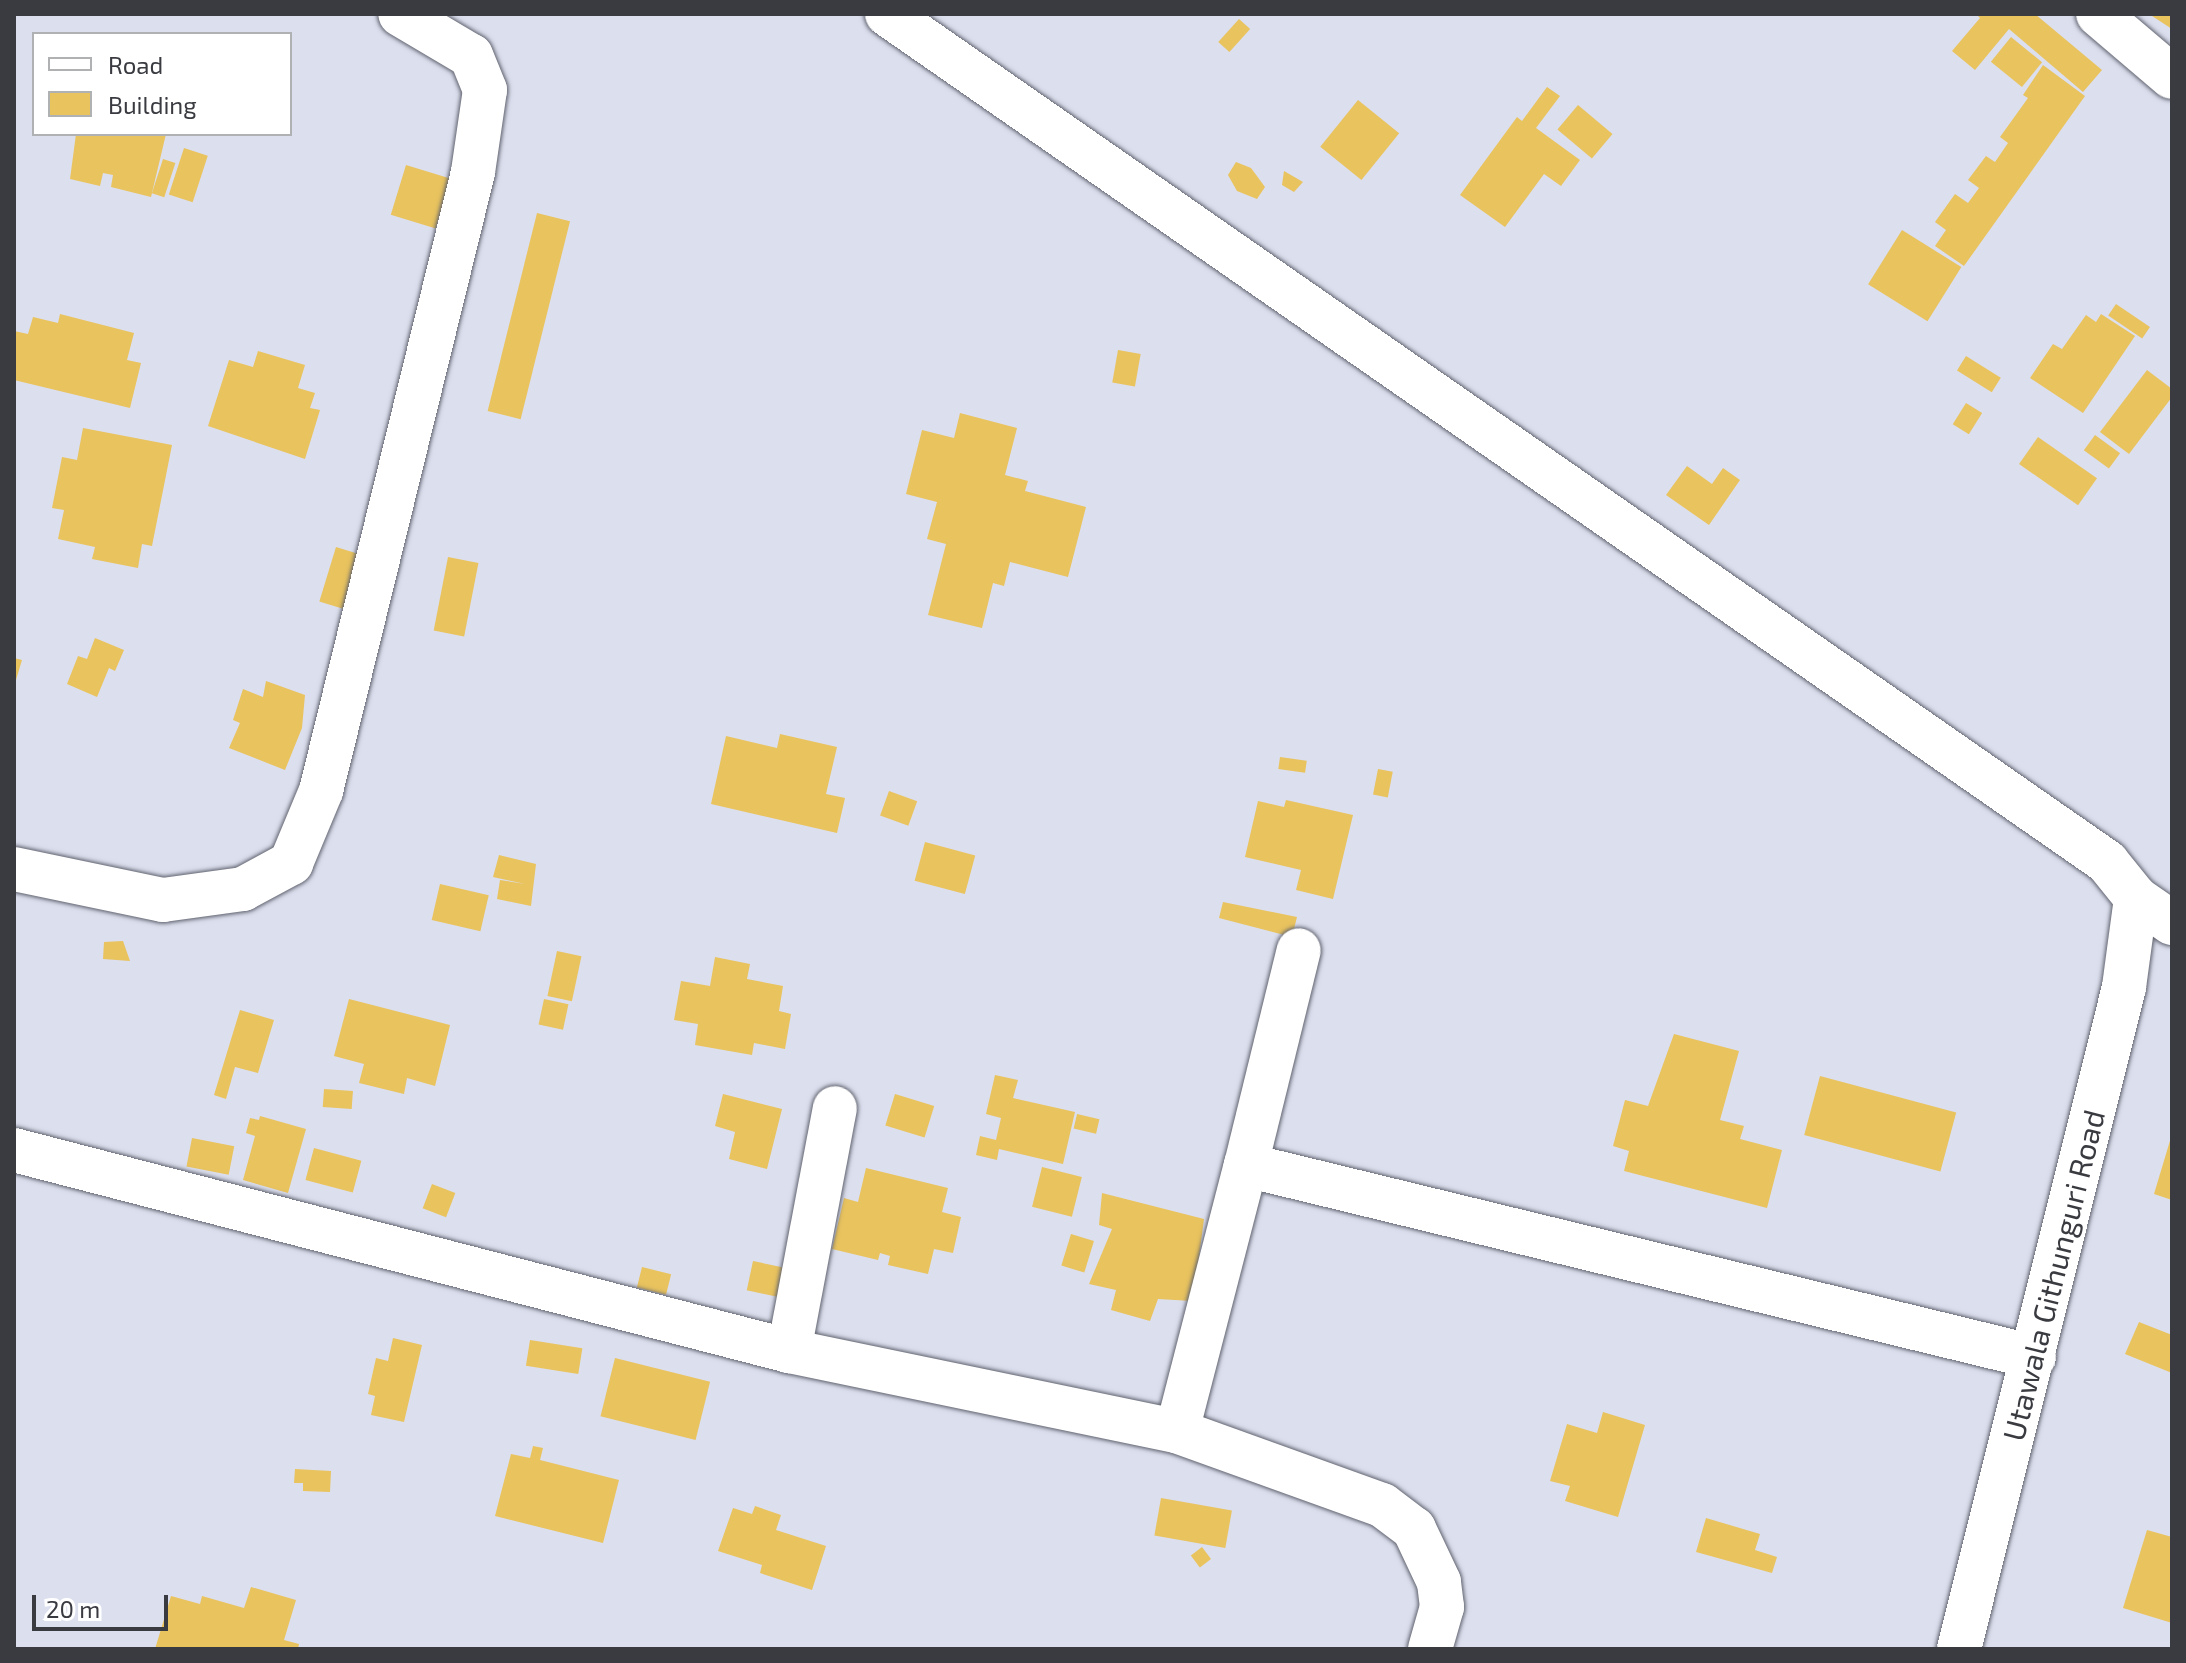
<!DOCTYPE html>
<style>
body{margin:0}
#map{position:relative;width:2186px;height:1663px;overflow:hidden;background:#dcdfee;font-family:"Exo 2",sans-serif}
div>[style]{position:absolute}
.building>*{inset:0;background:#e9c35e;transform-origin:0 0}
.roads{filter:drop-shadow(0 0 2px #60636f) drop-shadow(0 0 2px #60636f)}
.minor>*{height:44px;margin:-22px;padding:0 22px;transform-origin:22px;border-radius:22px;background:#fff}
span{translate:-50% -50%;white-space:nowrap;text-align:center;line-height:1.15;-webkit-text-stroke:7px #fff;paint-order:stroke}
.street-label{font-size:30px;color:#3a3b41}
.frame{position:absolute;inset:0;border:16px solid #3a3b41;pointer-events:none}
.legend{position:absolute;left:32px;top:32px;width:260px;height:104px;box-sizing:border-box;background:#fff;border:2px solid #b0b1b3;margin:0;padding:10px 14px;list-style:none;font-size:24px;color:#3a3b41}
.legend li{display:flex;align-items:center;gap:16px;height:40px}
.legend b{width:40px;border:2px solid #b0b1b3}
.scale{position:absolute;left:32px;top:1595px;width:136px;height:36px;box-sizing:border-box;border:4px solid #3a3b41;border-top:0;padding-left:10px;font-size:24px;line-height:28px;white-space:nowrap;color:#3a3b41;-webkit-text-stroke:6px #fff;paint-order:stroke}
</style>
<div id="map">
<div class="building">
<div style="clip-path:polygon(1976px 14px,2035px 14px,2102px 70px,2083px 92px,2009px 29px,1975px 70px,1952px 51px,1980px 18px)"></div>
<div style="clip-path:polygon(2149px 14px,2172px 14px,2172px 29px)"></div>
<div style="left:1239px;top:19px;width:15px;height:31px;rotate:42deg"></div>
<div style="left:2011px;top:37px;width:40px;height:32px;rotate:39deg"></div>
<div style="clip-path:polygon(2043px 65px,2085px 96px,1964px 266px,1935px 246px,1946px 230px,1935px 222px,1955px 194px,1968px 203px,1979px 188px,1968px 180px,1986px 156px,1995px 162px,2008px 143px,2000px 137px,2028px 98px,2023px 95px)"></div>
<div style="clip-path:polygon(1547px 87px,1560px 96px,1536px 128px,1580px 160px,1561px 186px,1544px 174px,1505px 227px,1460px 195px,1517px 117px,1522px 121px)"></div>
<div style="left:1358px;top:100px;width:53px;height:60px;rotate:39deg"></div>
<div style="left:1578px;top:105px;width:45px;height:32px;rotate:40deg"></div>
<div style="clip-path:polygon(76px 134px,166px 134px,151px 197px,111px 187px,113px 175px,103px 173px,100px 186px,70px 179px)"></div>
<div style="left:184px;top:148px;width:25px;height:49px;rotate:18deg"></div>
<div style="left:163px;top:159px;width:13px;height:36px;rotate:18deg"></div>
<div style="clip-path:polygon(1236px 162px,1251px 168px,1265px 187px,1257px 199px,1237px 191px,1228px 175px)"></div>
<div style="left:406px;top:165px;width:47px;height:52px;rotate:17deg"></div>
<div style="clip-path:polygon(1284px 171px,1303px 182px,1294px 192px,1282px 185px)"></div>
<div style="left:537px;top:213px;width:34px;height:204px;rotate:14deg"></div>
<div style="left:1902px;top:230px;width:70px;height:64px;rotate:32deg"></div>
<div style="left:2116px;top:304px;width:41px;height:14px;rotate:34deg"></div>
<div style="clip-path:polygon(60px 314px,134px 333px,127px 360px,141px 363px,130px 408px,14px 380px,14px 331px,28px 334px,33px 317px,58px 323px)"></div>
<div style="clip-path:polygon(2101px 314px,2135px 336px,2083px 413px,2030px 378px,2053px 344px,2062px 349px,2086px 315px,2096px 322px)"></div>
<div style="left:1118px;top:350px;width:23px;height:33px;rotate:10deg"></div>
<div style="clip-path:polygon(258px 351px,305px 365px,298px 388px,315px 393px,310px 408px,320px 410px,305px 459px,208px 426px,229px 360px,253px 367px)"></div>
<div style="left:1966px;top:356px;width:41px;height:17px;rotate:32deg"></div>
<div style="clip-path:polygon(2147px 370px,2172px 389px,2172px 397px,2129px 454px,2100px 432px)"></div>
<div style="left:1966px;top:403px;width:19px;height:25px;rotate:32deg"></div>
<div style="clip-path:polygon(960px 413px,1017px 428px,1005px 475px,1028px 481px,1025px 491px,1086px 507px,1068px 577px,1010px 562px,1004px 586px,993px 583px,982px 628px,928px 615px,946px 544px,927px 539px,937px 502px,906px 494px,922px 430px,954px 438px)"></div>
<div style="clip-path:polygon(83px 428px,172px 445px,152px 546px,142px 544px,138px 568px,92px 559px,95px 547px,58px 539px,64px 510px,52px 508px,62px 457px,77px 460px)"></div>
<div style="left:2095px;top:435px;width:31px;height:19px;rotate:36deg"></div>
<div style="left:2038px;top:437px;width:72px;height:33px;rotate:35deg"></div>
<div style="clip-path:polygon(1687px 466px,1712px 484px,1723px 468px,1740px 480px,1709px 525px,1666px 495px)"></div>
<div style="left:336px;top:547px;width:34px;height:57px;rotate:17deg"></div>
<div style="left:448px;top:557px;width:31px;height:75px;rotate:11deg"></div>
<div style="clip-path:polygon(95px 638px,124px 650px,115px 671px,109px 668px,97px 697px,67px 684px,78px 656px,87px 659px)"></div>
<div style="clip-path:polygon(14px 658px,22px 660px,16px 680px,14px 679px)"></div>
<div style="clip-path:polygon(266px 681px,305px 695px,302px 728px,285px 770px,229px 748px,240px 723px,233px 720px,243px 689px,263px 697px)"></div>
<div style="clip-path:polygon(780px 734px,837px 747px,826px 794px,845px 798px,837px 833px,711px 804px,726px 736px,777px 748px)"></div>
<div style="left:1280px;top:757px;width:27px;height:12px;rotate:8deg"></div>
<div style="left:1378px;top:769px;width:15px;height:26px;rotate:11deg"></div>
<div style="left:889px;top:791px;width:30px;height:26px;rotate:20deg"></div>
<div style="clip-path:polygon(1286px 800px,1353px 815px,1333px 899px,1296px 890px,1301px 870px,1245px 857px,1258px 801px,1284px 807px)"></div>
<div style="left:925px;top:842px;width:52px;height:40px;rotate:15deg"></div>
<div style="clip-path:polygon(499px 855px,536px 864px,531px 906px,497px 899px,500px 880px,525px 884px,493px 877px)"></div>
<div style="left:440px;top:884px;width:50px;height:37px;rotate:13deg"></div>
<div style="clip-path:polygon(1223px 902px,1297px 917px,1292px 937px,1219px 918px)"></div>
<div style="clip-path:polygon(123px 941px,130px 961px,103px 959px,104px 942px)"></div>
<div style="left:557px;top:951px;width:25px;height:46px;rotate:12deg"></div>
<div style="clip-path:polygon(715px 957px,750px 964px,747px 979px,783px 986px,779px 1011px,791px 1014px,785px 1049px,754px 1043px,752px 1055px,695px 1045px,698px 1024px,674px 1020px,681px 981px,710px 986px)"></div>
<div style="clip-path:polygon(349px 999px,450px 1025px,435px 1086px,407px 1078px,404px 1094px,359px 1083px,364px 1064px,334px 1056px)"></div>
<div style="left:544px;top:999px;width:25px;height:26px;rotate:12deg"></div>
<div style="clip-path:polygon(240px 1010px,274px 1020px,258px 1073px,235px 1067px,226px 1099px,214px 1095px)"></div>
<div style="clip-path:polygon(1674px 1034px,1739px 1051px,1720px 1120px,1744px 1126px,1740px 1139px,1782px 1150px,1767px 1208px,1624px 1171px,1629px 1151px,1613px 1146px,1625px 1100px,1648px 1106px)"></div>
<div style="clip-path:polygon(995px 1075px,1018px 1080px,1013px 1098px,1075px 1112px,1063px 1164px,999px 1149px,997px 1160px,976px 1155px,980px 1136px,996px 1140px,1001px 1118px,986px 1114px)"></div>
<div style="left:1820px;top:1076px;width:141px;height:61px;rotate:15deg"></div>
<div style="left:324px;top:1089px;width:29px;height:18px;rotate:4deg"></div>
<div style="clip-path:polygon(723px 1094px,782px 1109px,767px 1169px,729px 1159px,735px 1132px,715px 1126px)"></div>
<div style="left:895px;top:1094px;width:41px;height:33px;rotate:17deg"></div>
<div style="left:1077px;top:1114px;width:23px;height:15px;rotate:13deg"></div>
<div style="clip-path:polygon(260px 1116px,306px 1129px,288px 1193px,243px 1180px,255px 1136px,246px 1133px,250px 1118px,259px 1120px)"></div>
<div style="clip-path:polygon(2172px 1134px,2172px 1200px,2154px 1194px)"></div>
<div style="left:192px;top:1138px;width:43px;height:29px;rotate:11deg"></div>
<div style="left:314px;top:1148px;width:49px;height:33px;rotate:15deg"></div>
<div style="left:1042px;top:1167px;width:41px;height:41px;rotate:14deg"></div>
<div style="clip-path:polygon(866px 1168px,948px 1188px,942px 1212px,961px 1217px,953px 1253px,934px 1249px,928px 1274px,888px 1265px,890px 1256px,880px 1253px,878px 1260px,832px 1249px,844px 1198px,858px 1202px)"></div>
<div style="left:432px;top:1184px;width:25px;height:26px;rotate:21deg"></div>
<div style="clip-path:polygon(1102px 1193px,1204px 1219px,1199px 1257px,1209px 1261px,1192px 1301px,1158px 1299px,1150px 1321px,1111px 1310px,1116px 1290px,1089px 1284px,1112px 1229px,1099px 1225px)"></div>
<div style="left:1071px;top:1234px;width:24px;height:33px;rotate:17deg"></div>
<div style="left:753px;top:1261px;width:43px;height:30px;rotate:12deg"></div>
<div style="left:642px;top:1267px;width:30px;height:21px;rotate:14deg"></div>
<div style="clip-path:polygon(2139px 1322px,2172px 1335px,2172px 1373px,2125px 1354px)"></div>
<div style="clip-path:polygon(393px 1338px,422px 1345px,404px 1422px,371px 1415px,375px 1396px,368px 1394px,376px 1358px,388px 1361px)"></div>
<div style="left:530px;top:1340px;width:53px;height:26px;rotate:9deg"></div>
<div style="left:615px;top:1358px;width:98px;height:60px;rotate:14deg"></div>
<div style="clip-path:polygon(1603px 1412px,1645px 1425px,1618px 1517px,1565px 1501px,1570px 1486px,1550px 1481px,1567px 1424px,1597px 1433px)"></div>
<div style="clip-path:polygon(533px 1446px,543px 1448px,540px 1460px,619px 1480px,603px 1543px,495px 1516px,511px 1454px,530px 1458px)"></div>
<div style="clip-path:polygon(295px 1469px,331px 1471px,330px 1492px,303px 1491px,303px 1483px,294px 1483px)"></div>
<div style="left:1161px;top:1498px;width:72px;height:38px;rotate:10deg"></div>
<div style="clip-path:polygon(755px 1506px,781px 1515px,776px 1530px,826px 1546px,812px 1590px,760px 1573px,762px 1565px,718px 1551px,733px 1508px,752px 1514px)"></div>
<div style="clip-path:polygon(1706px 1518px,1760px 1534px,1755px 1550px,1777px 1557px,1772px 1573px,1696px 1552px)"></div>
<div style="clip-path:polygon(2147px 1530px,2172px 1537px,2172px 1623px,2123px 1608px)"></div>
<div style="left:1202px;top:1547px;width:15px;height:14px;rotate:53deg"></div>
<div style="clip-path:polygon(251px 1587px,296px 1600px,284px 1640px,299px 1644px,298px 1649px,155px 1649px,171px 1596px,200px 1604px,202px 1596px,244px 1608px)"></div>
</div>
<div class="roads">
<div class="minor">
<div style="left:887px;top:14px;width:1486px;rotate:34.8deg"></div>
<div style="left:2107px;top:862px;width:46px;rotate:51.1deg"></div>
<div style="left:2136px;top:898px;width:44px;rotate:34.8deg"></div>
<div style="left:2098px;top:14px;width:97px;rotate:40.4deg"></div>
<div style="left:14px;top:869px;width:152px;rotate:11.8deg"></div>
<div style="left:163px;top:900px;width:81px;rotate:-7.8deg"></div>
<div style="left:243px;top:889px;width:55px;rotate:-28.4deg"></div>
<div style="left:291px;top:863px;width:78px;rotate:-67.4deg"></div>
<div style="left:321px;top:791px;width:637px;rotate:-76.2deg"></div>
<div style="left:473px;top:172px;width:83px;rotate:-81.7deg"></div>
<div style="left:485px;top:90px;width:37px;rotate:-112deg"></div>
<div style="left:471px;top:56px;width:82px;rotate:-149.4deg"></div>
<div style="left:14px;top:1150px;width:801px;rotate:14.54deg"></div>
<div style="left:789px;top:1351px;width:396px;rotate:11.7deg"></div>
<div style="left:1246px;top:1165px;width:221px;rotate:-76.2deg"></div>
<div style="left:789px;top:1351px;width:247px;rotate:-79.3deg"></div>
<div style="left:1430px;top:1649px;width:44px;rotate:-74.1deg"></div>
<div style="left:1442px;top:1607px;width:25px;rotate:-97deg"></div>
<div style="left:1439px;top:1582px;width:59px;rotate:-115.3deg"></div>
<div style="left:1414px;top:1529px;width:40px;rotate:-143deg"></div>
<div style="left:1382px;top:1505px;width:218px;rotate:-160.2deg"></div>
<div style="left:1177px;top:1431px;width:275px;rotate:-75.5deg"></div>
<div style="left:1246px;top:1165px;width:811px;rotate:13.69deg"></div>
<div style="left:1959px;top:1649px;width:682px;rotate:-76deg"></div>
<div style="left:2124px;top:987px;width:90px;rotate:-82.3deg"></div>
</div>
</div>
<div class="street-label">
<span style="left:2053px;top:1275px;rotate:-76deg">Utawala Githunguri Road</span>
</div>
<div class="frame"></div>
<ul class="legend">
<li><b style="height:10px;background:#fff"></b>Road</li>
<li><b style="height:22px;background:#e9c35e"></b>Building</li>
</ul>
<div class="scale">20 m</div>
</div>
